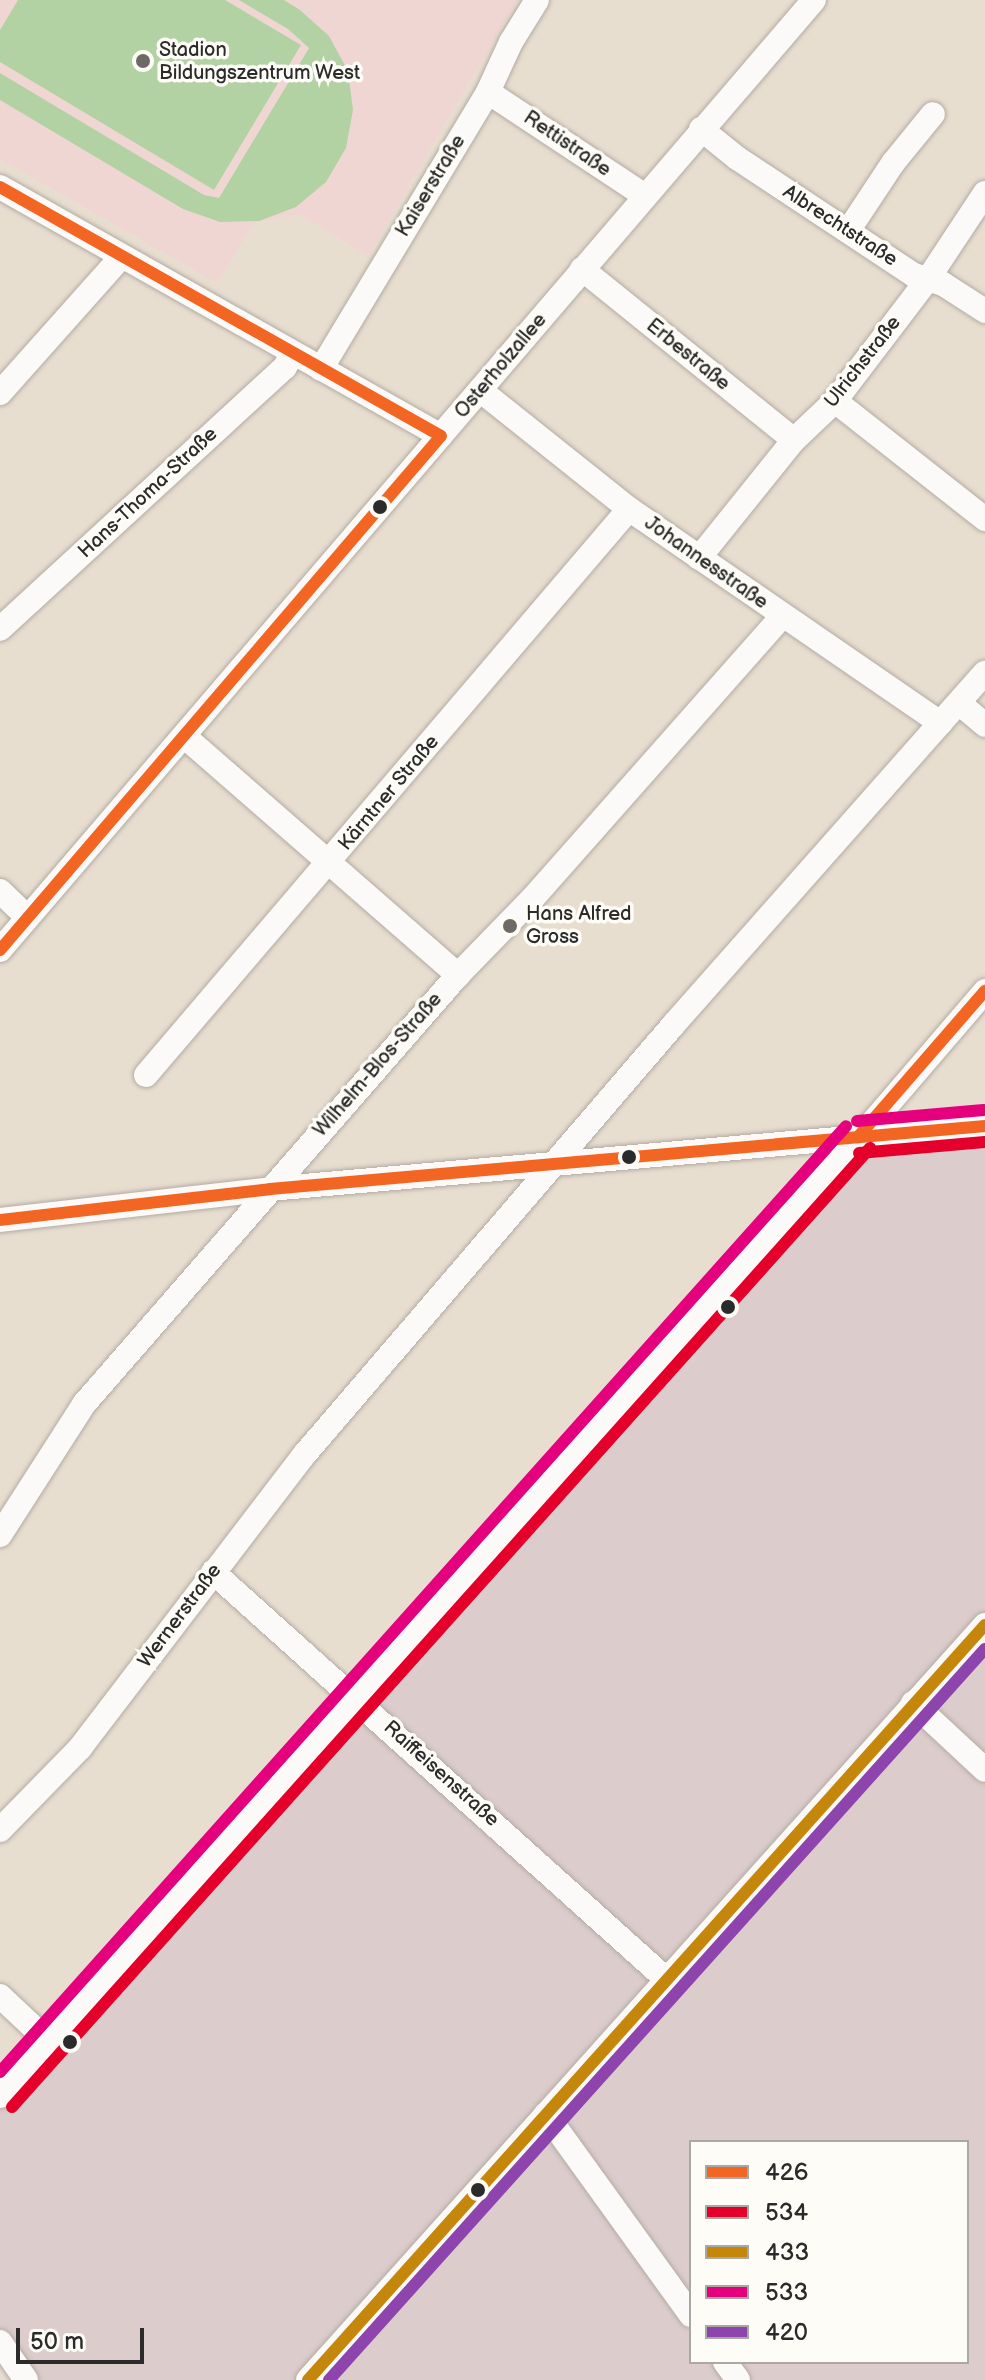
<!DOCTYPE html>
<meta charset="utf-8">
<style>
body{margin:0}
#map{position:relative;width:985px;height:2380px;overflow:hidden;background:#e8ded0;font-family:"Balsamiq Sans",sans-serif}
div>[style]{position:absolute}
.built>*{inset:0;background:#f0d6d2}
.industrial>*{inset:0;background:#dccccc}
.green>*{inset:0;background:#b3d2a4}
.roads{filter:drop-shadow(0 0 2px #b3aca3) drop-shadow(0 0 2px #b3aca3)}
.minor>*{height:24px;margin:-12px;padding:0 12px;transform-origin:12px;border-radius:12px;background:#fcfaf8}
.bus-1>*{height:12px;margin:-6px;padding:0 6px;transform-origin:6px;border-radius:6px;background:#f26522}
.bus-2>*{height:12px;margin:-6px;padding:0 6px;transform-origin:6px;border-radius:6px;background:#e4002b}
.bus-3>*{height:12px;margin:-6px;padding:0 6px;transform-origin:6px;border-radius:6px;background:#c4870b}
.bus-4>*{height:12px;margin:-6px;padding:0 6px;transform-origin:6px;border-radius:6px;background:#e5007d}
.bus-5>*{height:12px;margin:-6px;padding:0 6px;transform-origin:6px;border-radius:6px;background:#8e44ad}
.dots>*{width:22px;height:22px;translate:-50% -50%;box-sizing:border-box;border:4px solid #fdfcf7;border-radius:50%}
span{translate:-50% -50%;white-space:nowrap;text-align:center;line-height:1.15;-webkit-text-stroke:7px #fdfcf7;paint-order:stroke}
.poi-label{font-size:20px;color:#2b2b2b}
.left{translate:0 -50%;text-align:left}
.street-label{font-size:20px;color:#2b2b2b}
.legend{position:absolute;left:689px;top:2140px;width:280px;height:224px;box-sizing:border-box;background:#fdfcf7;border:2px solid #a9a8a5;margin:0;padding:10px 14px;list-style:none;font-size:24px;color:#2b2b2b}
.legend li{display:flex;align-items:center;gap:16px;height:40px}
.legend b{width:40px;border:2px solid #a9a8a5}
.scale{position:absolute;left:16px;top:2328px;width:128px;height:36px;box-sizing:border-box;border:4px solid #2b2b2b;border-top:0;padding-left:10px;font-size:24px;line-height:28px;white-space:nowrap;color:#2b2b2b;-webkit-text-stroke:6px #fdfcf7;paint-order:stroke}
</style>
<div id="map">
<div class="built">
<div style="clip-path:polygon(0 0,517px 0,368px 256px,299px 214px,254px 223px,217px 283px,0 159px)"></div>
</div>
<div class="industrial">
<div style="clip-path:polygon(evenodd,985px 1145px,985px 2380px,26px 2380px,0 2342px,0 2106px,656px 1377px,865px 1157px,985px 1145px,691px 2142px,967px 2142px,967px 2362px,691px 2362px,691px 2142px)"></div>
</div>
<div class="green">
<div style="clip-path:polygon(18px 0,225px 0,301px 45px,214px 190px,0 62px,0 30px)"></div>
<div style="clip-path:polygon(239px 0,284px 0,300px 10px,329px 36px,348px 71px,353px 110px,346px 148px,326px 182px,296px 207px,259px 221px,220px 222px,183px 209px,0 100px,0 73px,204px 195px,219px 198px,309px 48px,288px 29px)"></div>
</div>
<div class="roads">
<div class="minor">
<div style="left:488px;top:92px;width:188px;rotate:33.5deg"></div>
<div style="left:701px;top:129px;width:46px;rotate:38.9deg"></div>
<div style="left:737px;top:158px;width:212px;rotate:33.5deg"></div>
<div style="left:914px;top:275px;width:30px;rotate:17deg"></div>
<div style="left:943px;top:284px;width:50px;rotate:32.7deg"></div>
<div style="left:0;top:187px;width:506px;rotate:29.45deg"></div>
<div style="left:848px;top:231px;width:82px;rotate:-56.5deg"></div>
<div style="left:893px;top:163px;width:63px;rotate:-50.8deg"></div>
<div style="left:582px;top:269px;width:272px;rotate:38.9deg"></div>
<div style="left:321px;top:369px;width:323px;rotate:-58.9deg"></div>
<div style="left:488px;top:92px;width:55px;rotate:-65.3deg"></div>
<div style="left:511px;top:42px;width:49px;rotate:-58.2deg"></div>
<div style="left:480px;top:390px;width:191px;rotate:38.6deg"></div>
<div style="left:629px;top:509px;width:378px;rotate:34.5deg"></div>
<div style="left:0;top:393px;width:182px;rotate:-48.3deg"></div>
<div style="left:835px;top:401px;width:191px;rotate:38.2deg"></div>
<div style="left:699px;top:558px;width:151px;rotate:-51.2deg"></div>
<div style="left:794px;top:440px;width:57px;rotate:-43.6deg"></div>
<div style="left:835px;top:401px;width:153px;rotate:-52.7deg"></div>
<div style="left:928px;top:279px;width:103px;rotate:-56.5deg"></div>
<div style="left:0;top:629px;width:387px;rotate:-42.6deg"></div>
<div style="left:285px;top:367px;width:15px;rotate:-62deg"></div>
<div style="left:959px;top:703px;width:34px;rotate:40deg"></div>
<div style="left:184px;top:736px;width:364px;rotate:41.1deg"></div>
<div style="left:0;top:891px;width:37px;rotate:44deg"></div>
<div style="left:0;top:950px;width:1251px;rotate:-49.41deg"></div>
<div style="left:146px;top:1075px;width:744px;rotate:-49.52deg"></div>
<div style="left:0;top:1220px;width:272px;rotate:-6.5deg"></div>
<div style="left:270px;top:1189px;width:718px;rotate:-5.04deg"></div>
<div style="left:0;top:1535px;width:156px;rotate:-57.3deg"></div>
<div style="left:84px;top:1404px;width:569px;rotate:-48.92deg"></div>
<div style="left:458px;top:975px;width:106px;rotate:-45.8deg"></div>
<div style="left:532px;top:899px;width:378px;rotate:-48.5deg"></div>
<div style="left:213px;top:1572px;width:609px;rotate:41.94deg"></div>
<div style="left:913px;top:1703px;width:98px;rotate:42.9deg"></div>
<div style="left:0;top:1830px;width:115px;rotate:-45.7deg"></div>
<div style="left:80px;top:1748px;width:369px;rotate:-52.6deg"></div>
<div style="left:304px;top:1455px;width:568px;rotate:-49.35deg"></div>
<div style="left:674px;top:1024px;width:469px;rotate:-48.5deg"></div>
<div style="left:0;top:1996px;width:67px;rotate:43.2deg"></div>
<div style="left:0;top:2096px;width:1260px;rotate:-48.09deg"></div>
<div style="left:842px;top:1158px;width:220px;rotate:-49.4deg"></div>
<div style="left:546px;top:2114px;width:248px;rotate:54.2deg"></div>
<div style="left:0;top:2342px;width:46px;rotate:55.6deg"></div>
<div style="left:725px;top:2362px;width:22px;rotate:54deg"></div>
<div style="left:308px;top:2380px;width:1014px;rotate:-48.12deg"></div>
</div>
</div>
<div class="bus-1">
<div style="left:0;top:187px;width:506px;rotate:29.45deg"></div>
<div style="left:0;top:950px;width:677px;rotate:-49.37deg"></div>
<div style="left:858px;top:1137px;width:194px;rotate:-49deg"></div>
<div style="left:0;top:1220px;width:272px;rotate:-6.5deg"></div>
<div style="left:270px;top:1189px;width:718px;rotate:-5.04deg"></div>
</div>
<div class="bus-2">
<div style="left:859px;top:1153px;width:126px;rotate:-5deg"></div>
<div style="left:12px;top:2107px;width:1287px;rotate:-48.18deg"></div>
</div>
<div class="bus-3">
<div style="left:308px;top:2380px;width:1014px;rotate:-48.12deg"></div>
</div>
<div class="bus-4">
<div style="left:857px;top:1121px;width:127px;rotate:-5deg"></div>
<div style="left:0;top:2072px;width:1269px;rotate:-48.19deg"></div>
</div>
<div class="bus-5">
<div style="left:329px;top:2380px;width:982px;rotate:-48.1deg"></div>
</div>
<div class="dots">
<div style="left:143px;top:61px;background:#6d6a65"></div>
<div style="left:380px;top:507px;background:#2b2b2b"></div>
<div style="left:510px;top:926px;background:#6d6a65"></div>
<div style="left:629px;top:1157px;background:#2b2b2b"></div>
<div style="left:728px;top:1307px;background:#2b2b2b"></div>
<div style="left:70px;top:2042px;background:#2b2b2b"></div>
<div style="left:478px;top:2190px;background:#2b2b2b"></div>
</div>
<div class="poi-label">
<span class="left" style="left:159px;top:62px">Stadion<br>Bildungszentrum West</span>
<span class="left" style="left:526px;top:926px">Hans Alfred<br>Gross</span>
</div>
<div class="street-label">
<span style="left:567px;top:144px;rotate:34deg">Rettistraße</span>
<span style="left:431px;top:186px;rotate:-59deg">Kaiserstraße</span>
<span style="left:840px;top:226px;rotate:33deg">Albrechtstraße</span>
<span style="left:688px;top:355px;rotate:39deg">Erbestraße</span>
<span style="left:863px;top:362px;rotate:-52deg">Ulrichstraße</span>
<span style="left:501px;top:366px;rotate:-50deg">Osterholzallee</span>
<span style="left:148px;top:493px;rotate:-43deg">Hans-Thoma-Straße</span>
<span style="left:706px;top:563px;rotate:35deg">Johannesstraße</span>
<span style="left:389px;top:793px;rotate:-50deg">Kärntner Straße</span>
<span style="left:378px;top:1065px;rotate:-49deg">Wilhelm-Blos-Straße</span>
<span style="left:180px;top:1616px;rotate:-53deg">Wernerstraße</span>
<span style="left:441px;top:1774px;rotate:42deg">Raiffeisenstraße</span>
</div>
<ul class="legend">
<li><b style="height:10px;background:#f26522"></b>426</li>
<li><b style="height:10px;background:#e4002b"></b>534</li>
<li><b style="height:10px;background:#c4870b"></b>433</li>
<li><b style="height:10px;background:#e5007d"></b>533</li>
<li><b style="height:10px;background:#8e44ad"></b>420</li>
</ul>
<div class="scale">50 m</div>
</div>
